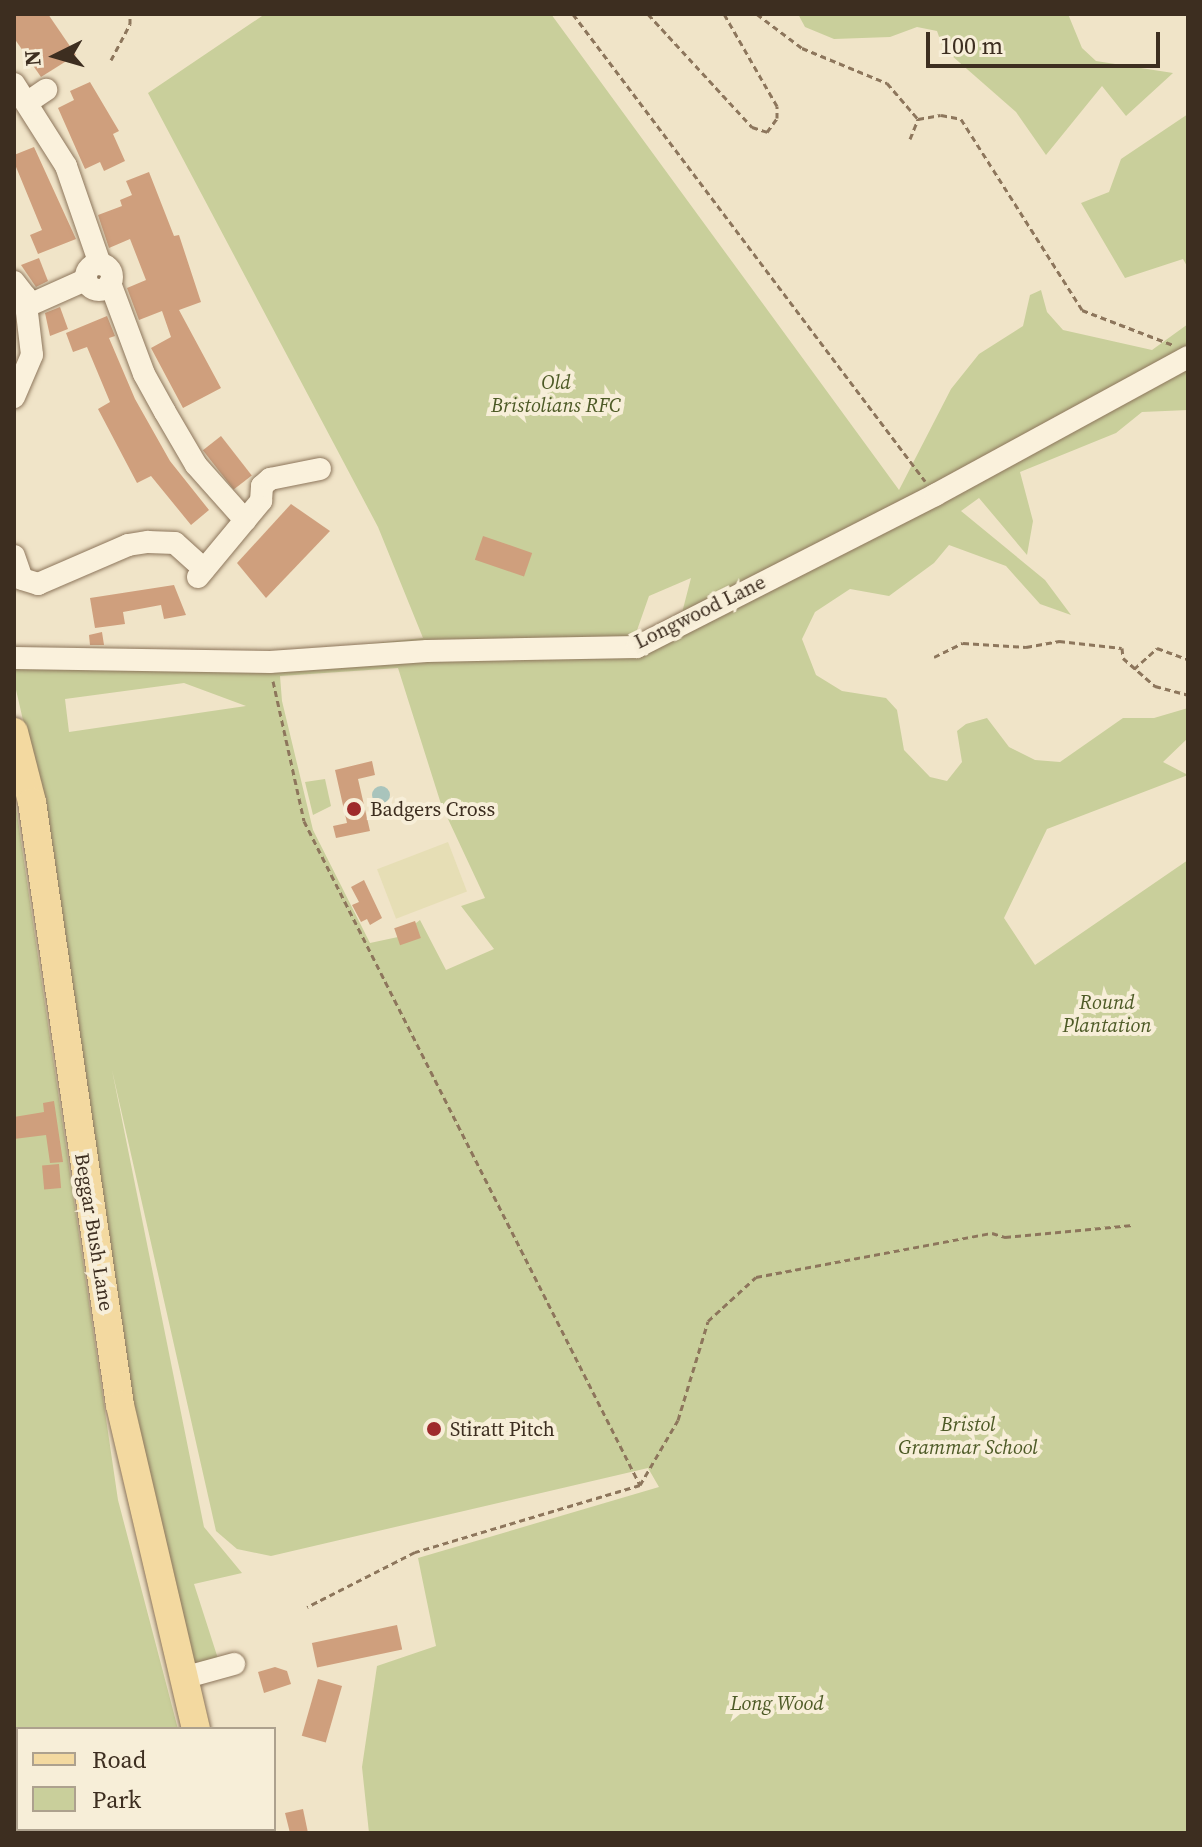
<!DOCTYPE html>
<style>
body{margin:0}
#map{position:relative;width:1202px;height:1847px;overflow:hidden;background:#f0e4c8;font-family:"Source Serif 4",serif}
div>[style]{position:absolute}
.farmland>*{inset:0;background:#e6deb5;transform-origin:0 0}
.green>*{inset:0;background:#c9cf9b}
.water>*{inset:0;background:#a9c4bc}
.round{border-radius:50%}
.building>*{inset:0;background:#cf9f7d;transform-origin:0 0}
.path>*{height:3px;margin-top:-1.5px;transform-origin:0;background:repeating-linear-gradient(90deg,#8d765c 0 6px,transparent 0 10px)}
.roads{filter:drop-shadow(0 0 2px #8d765c) drop-shadow(0 0 2px #8d765c)}
.minor>*{height:22px;margin:-11px;padding:0 11px;transform-origin:11px;border-radius:11px;background:#faf1dc}
.minor>.ring{margin:-11px;padding:0;box-sizing:content-box;background:none;border:22px solid #faf1dc;border-radius:50%}
.major>*{height:28px;margin:-14px;padding:0 14px;transform-origin:14px;border-radius:14px;background:#f3d9a0}
.dots>*{width:22px;height:22px;translate:-50% -50%;box-sizing:border-box;border:4px solid #f7eed8;border-radius:50%}
span{translate:-50% -50%;white-space:nowrap;text-align:center;line-height:1.15;-webkit-text-stroke:8px #f7eed8;paint-order:stroke}
.park-label{font-size:20px;color:#4d5a26;font-style:italic}
.street-label{font-size:20px;color:#3d2e20}
.poi-label{font-size:20px;color:#3d2e20}
.left{translate:0 -50%;text-align:left}
.frame{position:absolute;inset:0;border:16px solid #3d2e20;pointer-events:none}
.legend{position:absolute;left:16px;top:1727px;width:260px;height:104px;box-sizing:border-box;background:#f7eed8;border:2px solid #ada18e;margin:0;padding:10px 14px;list-style:none;font-size:24px;color:#3d2e20}
.legend li{display:flex;align-items:center;gap:16px;height:40px}
.legend b{width:40px;border:2px solid #ada18e}
.north{position:absolute;left:16px;top:16px;width:80px;height:80px;-webkit-text-stroke:6px #f7eed8;paint-order:stroke;rotate:265deg;font-size:22px;font-weight:700;line-height:32px;text-align:center;color:#3d2e20}
.north::after{content:'';display:block;margin:auto;width:28px;height:36px;background:#3d2e20;clip-path:polygon(50% 0,100% 100%,50% 72%,0 100%)}
.scale{position:absolute;left:926px;top:32px;width:234px;height:36px;box-sizing:border-box;border:4px solid #3d2e20;border-top:0;padding-left:10px;font-size:24px;line-height:28px;white-space:nowrap;color:#3d2e20;-webkit-text-stroke:6px #f7eed8;paint-order:stroke}
</style>
<div id="map">
<div class="farmland">
<div style="left:448px;top:842px;width:53px;height:76px;rotate:69deg"></div>
</div>
<div class="green">
<div style="clip-path:polygon(evenodd,265px 14px,551px 14px,899px 490px,951px 389px,979px 354px,1023px 326px,1030px 295px,1041px 290px,1047px 312px,1063px 330px,1152px 350px,1188px 324px,1188px 410px,1142px 412px,1116px 433px,1020px 472px,1033px 521px,1027px 555px,979px 498px,961px 511px,1045px 580px,1071px 615px,1040px 604px,1006px 566px,949px 545px,934px 563px,889px 596px,850px 589px,815px 612px,802px 639px,816px 675px,842px 691px,886px 698px,897px 710px,904px 750px,930px 777px,947px 781px,962px 762px,957px 731px,966px 724px,987px 718px,1009px 747px,1035px 760px,1060px 762px,1123px 718px,1154px 718px,1188px 708px,1188px 738px,1163px 762px,1188px 775px,1047px 829px,1004px 918px,1035px 965px,1188px 860px,1188px 1833px,369px 1833px,362px 1767px,377px 1666px,436px 1646px,418px 1558px,659px 1487px,648px 1468px,271px 1556px,237px 1549px,216px 1531px,112px 1070px,204px 1527px,242px 1573px,194px 1584px,221px 1668px,190px 1676px,144px 1502px,39px 790px,14px 681px,14px 653px,247px 657px,423px 638px,378px 527px,148px 93px,265px 14px,691px 578px,675px 640px,628px 656px,649px 596px,691px 578px,265px 14px,398px 668px,441px 804px,485px 898px,461px 906px,494px 949px,446px 970px,420px 920px,398px 937px,370px 943px,313px 830px,282px 701px,280px 676px,398px 668px,265px 14px,184px 683px,246px 706px,69px 732px,65px 699px,184px 683px)"></div>
<div style="clip-path:polygon(798px 14px,1068px 14px,1082px 48px,1096px 61px,1173px 73px,1126px 116px,1102px 86px,1046px 155px,1016px 112px,943px 48px,937px 31px,917px 27px,890px 37px,834px 39px,805px 27px)"></div>
<div style="clip-path:polygon(1188px 114px,1188px 268px,1183px 259px,1125px 278px,1081px 203px,1109px 192px,1121px 159px)"></div>
<div style="clip-path:polygon(325px 779px,331px 806px,313px 815px,305px 782px)"></div>
<div style="clip-path:polygon(14px 793px,118px 1500px,178px 1729px,18px 1729px,18px 1829px,198px 1833px,14px 1833px)"></div>
</div>
<div class="water">
<div class="round" style="left:372px;top:786px;width:18px;height:18px"></div>
</div>
<div class="building">
<div style="clip-path:polygon(14px 14px,48px 14px,76px 55px,41px 77px,14px 38px)"></div>
<div style="clip-path:polygon(90px 82px,119px 131px,113px 134px,125px 161px,104px 171px,100px 162px,85px 169px,58px 108px,74px 100px,70px 91px)"></div>
<div style="clip-path:polygon(34px 147px,76px 239px,38px 254px,30px 235px,42px 230px,14px 162px,14px 155px)"></div>
<div style="clip-path:polygon(149px 172px,174px 236px,179px 235px,201px 302px,179px 310px,221px 388px,183px 408px,151px 348px,171px 337px,162px 311px,139px 320px,127px 288px,146px 280px,130px 239px,109px 248px,98px 215px,122px 206px,120px 200px,132px 195px,126px 181px)"></div>
<div style="clip-path:polygon(39px 258px,48px 281px,36px 287px,21px 265px)"></div>
<div style="clip-path:polygon(60px 307px,68px 329px,50px 336px,45px 313px)"></div>
<div style="clip-path:polygon(107px 316px,115px 336px,109px 338px,135px 399px,170px 461px,209px 510px,191px 525px,151px 476px,137px 483px,98px 409px,110px 402px,87px 347px,73px 352px,66px 333px)"></div>
<div style="left:221px;top:436px;width:50px;height:23px;rotate:52deg"></div>
<div style="clip-path:polygon(291px 504px,330px 531px,266px 598px,237px 563px)"></div>
<div style="left:483px;top:536px;width:52px;height:25px;rotate:19deg"></div>
<div style="clip-path:polygon(174px 585px,186px 615px,164px 619px,161px 605px,123px 612px,125px 624px,95px 628px,90px 598px)"></div>
<div style="clip-path:polygon(102px 632px,104px 645px,90px 645px,89px 635px)"></div>
<div style="clip-path:polygon(372px 761px,375px 775px,358px 779px,370px 831px,336px 838px,333px 826px,347px 823px,335px 770px)"></div>
<div style="clip-path:polygon(364px 880px,382px 918px,370px 925px,367px 919px,361px 922px,352px 905px,359px 902px,351px 887px)"></div>
<div style="left:415px;top:921px;width:18px;height:22px;rotate:71deg"></div>
<div style="clip-path:polygon(54px 1101px,63px 1162px,50px 1163px,46px 1135px,14px 1139px,14px 1117px,44px 1112px,43px 1103px)"></div>
<div style="left:59px;top:1164px;width:24px;height:17px;rotate:85deg"></div>
<div style="left:397px;top:1625px;width:25px;height:87px;rotate:78deg"></div>
<div style="clip-path:polygon(275px 1667px,287px 1671px,291px 1684px,264px 1693px,258px 1672px)"></div>
<div style="left:318px;top:1679px;width:25px;height:59px;rotate:16deg"></div>
<div style="clip-path:polygon(303px 1809px,308px 1833px,290px 1833px,285px 1813px)"></div>
</div>
<div class="path">
<div style="left:573px;top:14px;width:585px;rotate:52.99deg"></div>
<div style="left:648px;top:14px;width:154px;rotate:47.4deg"></div>
<div style="left:752px;top:127px;width:16px;rotate:18deg"></div>
<div style="left:767px;top:132px;width:17px;rotate:-54deg"></div>
<div style="left:777px;top:118px;width:12px;rotate:-90deg"></div>
<div style="left:777px;top:106px;width:106px;rotate:-119.9deg"></div>
<div style="left:757px;top:14px;width:56px;rotate:37.1deg"></div>
<div style="left:802px;top:48px;width:92px;rotate:22.4deg"></div>
<div style="left:887px;top:83px;width:48px;rotate:49.3deg"></div>
<div style="left:111px;top:60px;width:41px;rotate:-62.2deg"></div>
<div style="left:130px;top:24px;width:10px;rotate:-90deg"></div>
<div style="left:910px;top:139px;width:22px;rotate:-68deg"></div>
<div style="left:918px;top:119px;width:23px;rotate:-10deg"></div>
<div style="left:941px;top:115px;width:20px;rotate:11deg"></div>
<div style="left:961px;top:119px;width:226px;rotate:57.6deg"></div>
<div style="left:1082px;top:310px;width:97px;rotate:21deg"></div>
<div style="left:934px;top:657px;width:32px;rotate:-26deg"></div>
<div style="left:963px;top:643px;width:63px;rotate:3.6deg"></div>
<div style="left:1026px;top:647px;width:34px;rotate:-10deg"></div>
<div style="left:1059px;top:641px;width:63px;rotate:6.3deg"></div>
<div style="left:1122px;top:648px;width:10px;rotate:84deg"></div>
<div style="left:1123px;top:658px;width:43px;rotate:41.2deg"></div>
<div style="left:1155px;top:686px;width:34px;rotate:15deg"></div>
<div style="left:1134px;top:669px;width:31px;rotate:-42deg"></div>
<div style="left:1157px;top:648px;width:33px;rotate:20deg"></div>
<div style="left:273px;top:681px;width:143px;rotate:77.5deg"></div>
<div style="left:304px;top:821px;width:744px;rotate:63.16deg"></div>
<div style="left:640px;top:1485px;width:235px;rotate:163.4deg"></div>
<div style="left:415px;top:1552px;width:121px;rotate:153deg"></div>
<div style="left:640px;top:1485px;width:75px;rotate:-59.7deg"></div>
<div style="left:678px;top:1420px;width:103px;rotate:-73.1deg"></div>
<div style="left:708px;top:1321px;width:65px;rotate:-42.5deg"></div>
<div style="left:756px;top:1277px;width:240px;rotate:-10.6deg"></div>
<div style="left:992px;top:1233px;width:14px;rotate:17deg"></div>
<div style="left:1005px;top:1237px;width:128px;rotate:-5.4deg"></div>
</div>
<div class="roads">
<div class="minor">
<div style="left:14px;top:84px;width:97px;rotate:57.6deg"></div>
<div style="left:66px;top:166px;width:104px;rotate:70.9deg"></div>
<div style="left:28px;top:102px;width:22px;rotate:-34deg"></div>
<div class="ring" style="left:86px;top:264px;width:4px;height:4px"></div>
<div style="left:14px;top:282px;width:18px;rotate:52deg"></div>
<div style="left:25px;top:296px;width:59px;rotate:83.2deg"></div>
<div style="left:32px;top:355px;width:46px;rotate:113.2deg"></div>
<div style="left:110px;top:283px;width:97px;rotate:69.5deg"></div>
<div style="left:144px;top:374px;width:43px;rotate:61.1deg"></div>
<div style="left:165px;top:412px;width:61px;rotate:59.7deg"></div>
<div style="left:196px;top:465px;width:74px;rotate:48.3deg"></div>
<div style="left:27px;top:306px;width:64px;rotate:-24.1deg"></div>
<div style="left:14px;top:556px;width:24px;rotate:71deg"></div>
<div style="left:22px;top:579px;width:17px;rotate:17deg"></div>
<div style="left:38px;top:584px;width:98px;rotate:-23.4deg"></div>
<div style="left:128px;top:545px;width:20px;rotate:-9deg"></div>
<div style="left:148px;top:542px;width:27px;rotate:2deg"></div>
<div style="left:175px;top:543px;width:39px;rotate:42deg"></div>
<div style="left:198px;top:577px;width:99px;rotate:-50.3deg"></div>
<div style="left:261px;top:501px;width:15px;rotate:-86deg"></div>
<div style="left:262px;top:486px;width:11px;rotate:-41deg"></div>
<div style="left:270px;top:479px;width:51px;rotate:-11.3deg"></div>
<div style="left:14px;top:658px;width:256px;rotate:0.9deg"></div>
<div style="left:270px;top:662px;width:157px;rotate:-4deg"></div>
<div style="left:427px;top:651px;width:210px;rotate:-1.1deg"></div>
<div style="left:637px;top:647px;width:335px;rotate:-27deg"></div>
<div style="left:935px;top:495px;width:288px;rotate:-28.6deg"></div>
<div style="left:183px;top:1678px;width:53px;rotate:-15.4deg"></div>
</div>
<div class="major">
<div style="left:14px;top:732px;width:72px;rotate:75.6deg"></div>
<div style="left:32px;top:802px;width:609px;rotate:81.7deg"></div>
<div style="left:120px;top:1405px;width:333px;rotate:76.8deg"></div>
<div style="left:221px;top:1829px;width:4px;rotate:76deg"></div>
</div>
</div>
<div class="dots">
<div style="left:354px;top:809px;background:#9e2a2b"></div>
<div style="left:434px;top:1429px;background:#9e2a2b"></div>
</div>
<div class="park-label">
<span style="left:556px;top:394px">Old<br>Bristolians RFC</span>
<span style="left:1107px;top:1014px">Round<br>Plantation</span>
<span style="left:968px;top:1436px">Bristol<br>Grammar School</span>
<span style="left:777px;top:1703px">Long Wood</span>
</div>
<div class="street-label">
<span style="left:700px;top:612px;rotate:-26deg">Longwood Lane</span>
<span style="left:94px;top:1232px;rotate:81deg">Beggar Bush Lane</span>
</div>
<div class="poi-label">
<span class="left" style="left:370px;top:809px">Badgers Cross</span>
<span class="left" style="left:450px;top:1429px">Stiratt Pitch</span>
</div>
<div class="frame"></div>
<ul class="legend">
<li><b style="height:10px;background:#f3d9a0"></b>Road</li>
<li><b style="height:22px;background:#c9cf9b"></b>Park</li>
</ul>
<div class="north">N</div>
<div class="scale">100 m</div>
</div>
